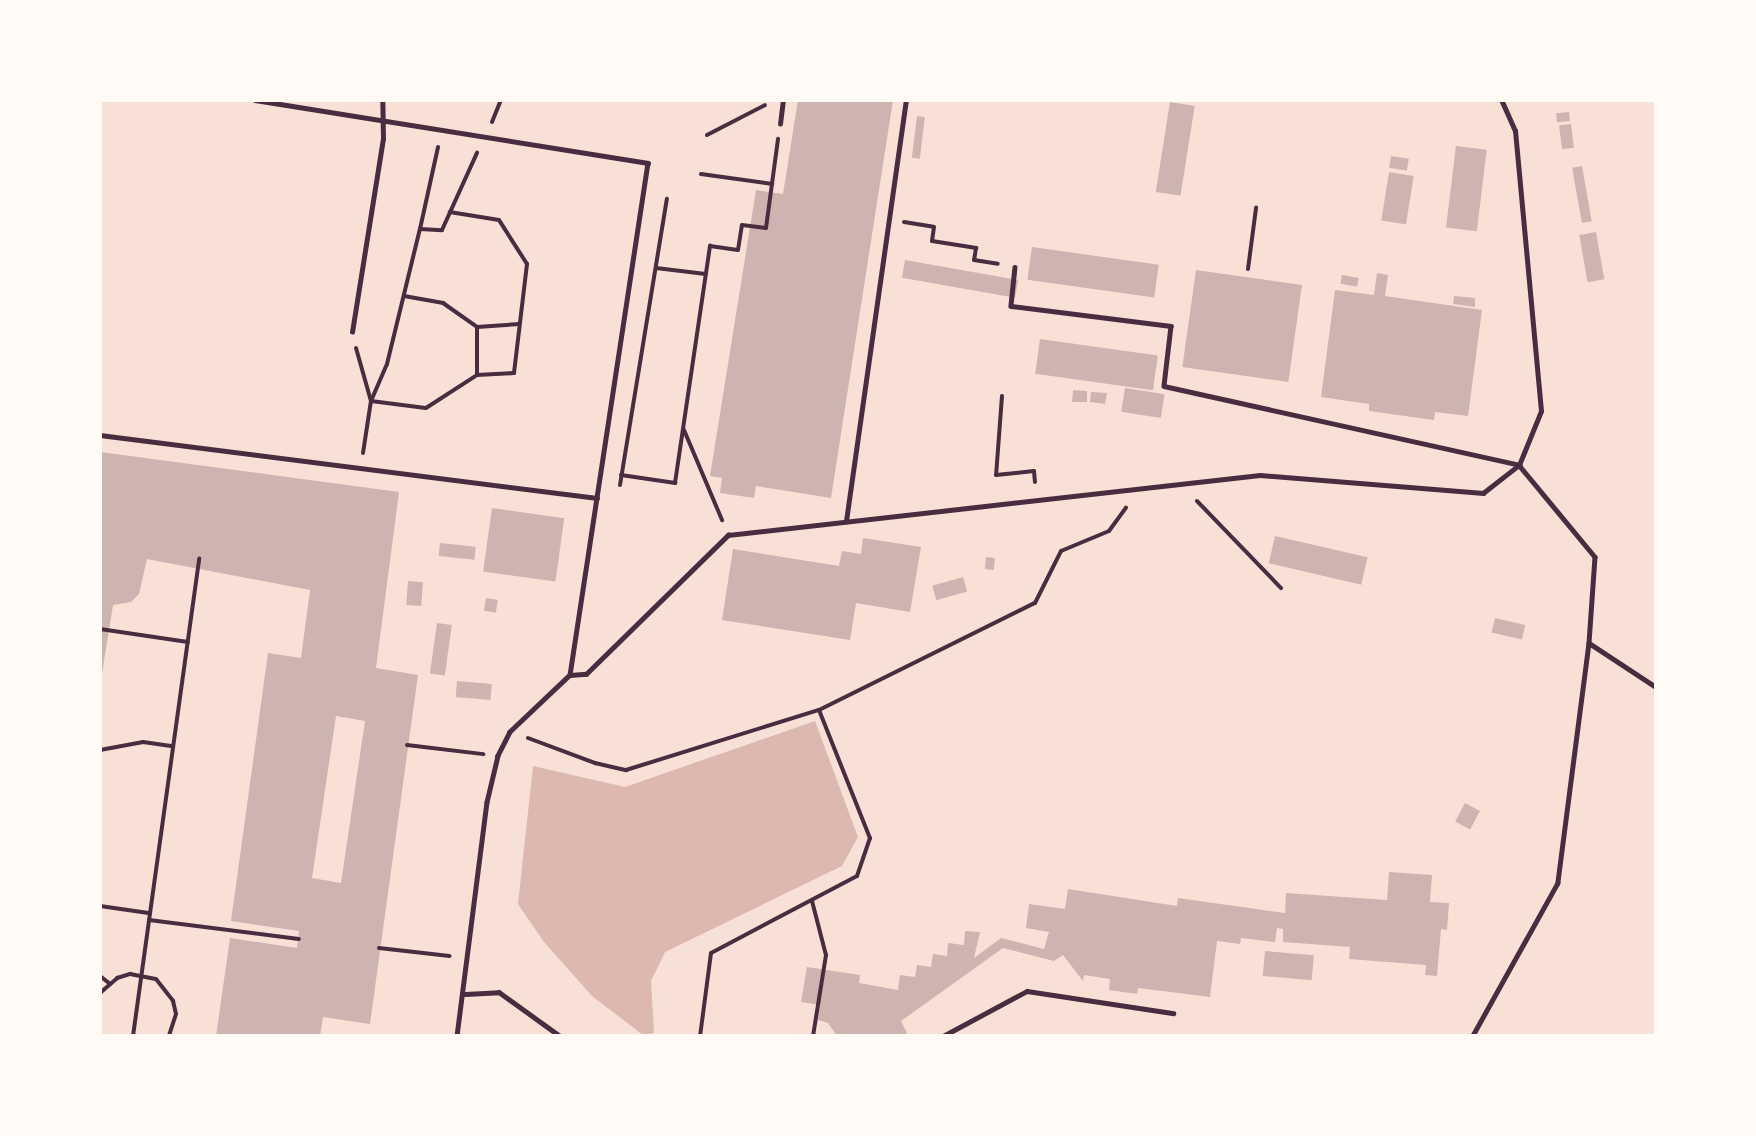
<!DOCTYPE html>
<style>
body{margin:0}
#map{position:relative;width:1756px;height:1136px;overflow:hidden;background:#f7e1d7;font-family:"IBM Plex Serif",serif}
div>[style]{position:absolute}
.water>*{inset:0;background:#dcb8b0}
.building>*{inset:0;background:#ccb4b1;transform-origin:0 0}
.path>*{height:4px;margin:-2px;padding:0 2px;transform-origin:2px;border-radius:2px;background:#4a2c40}
.service>*{height:4.5px;margin:-2.25px;padding:0 2.25px;transform-origin:2.25px;border-radius:2.25px;background:#4a2c40}
span{translate:-50% -50%;white-space:nowrap;text-align:center;line-height:1.15;-webkit-text-stroke:5px #fffaf5;paint-order:stroke}
.frame{position:absolute;inset:0;border:102px solid #fffaf5;pointer-events:none}
</style>
<div id="map">
<div class="water">
<div style="clip-path:polygon(815px 721px,858px 837px,842px 866px,665px 952px,651px 981px,654px 1033px,643px 1035px,592px 996px,544px 942px,518px 904px,533px 766px,625px 787px)"></div>
</div>
<div class="building">
<div style="clip-path:polygon(798px 100px,893px 100px,831px 498px,756px 486px,754px 498px,720px 493px,722px 478px,710px 476px,756px 190px,783px 194px)"></div>
<div style="left:1170px;top:102px;width:25px;height:91px;rotate:9deg"></div>
<div style="left:1569px;top:112px;width:9px;height:13px;rotate:84deg"></div>
<div style="left:917px;top:116px;width:8px;height:42px;rotate:7deg"></div>
<div style="left:1571px;top:124px;width:24px;height:12px;rotate:83deg"></div>
<div style="left:1456px;top:146px;width:31px;height:82px;rotate:7deg"></div>
<div style="left:1391px;top:156px;width:18px;height:12px;rotate:9deg"></div>
<div style="left:1582px;top:166px;width:56px;height:10px;rotate:80deg"></div>
<div style="left:1389px;top:172px;width:25px;height:49px;rotate:9deg"></div>
<div style="left:1596px;top:232px;width:48px;height:17px;rotate:80deg"></div>
<div style="left:1032px;top:247px;width:128px;height:33px;rotate:8deg"></div>
<div style="left:905px;top:260px;width:115px;height:18px;rotate:10deg"></div>
<div style="left:1196px;top:270px;width:107px;height:98px;rotate:8deg"></div>
<div style="clip-path:polygon(1377px 273px,1388px 275px,1385px 296px,1482px 310px,1468px 416px,1435px 412px,1434px 420px,1369px 411px,1369px 404px,1321px 397px,1335px 290px,1374px 295px)"></div>
<div style="left:1342px;top:275px;width:17px;height:9px;rotate:10deg"></div>
<div style="clip-path:polygon(1454px 296px,1475px 298px,1475px 307px,1453px 304px)"></div>
<div style="left:1040px;top:339px;width:119px;height:35px;rotate:8deg"></div>
<div style="left:1125px;top:388px;width:40px;height:24px;rotate:9deg"></div>
<div style="clip-path:polygon(1073px 390px,1087px 391px,1087px 402px,1072px 402px)"></div>
<div style="clip-path:polygon(1091px 392px,1107px 393px,1105px 404px,1090px 402px)"></div>
<div style="clip-path:polygon(evenodd,100px 452px,399px 492px,376px 668px,418px 675px,370px 1024px,323px 1017px,320px 1036px,216px 1036px,230px 938px,297px 948px,299px 931px,231px 921px,268px 653px,301px 658px,310px 590px,147px 559px,139px 594px,131px 602px,113px 605px,100px 686px,100px 452px,336px 716px,365px 721px,341px 883px,312px 878px,336px 716px)"></div>
<div style="left:492px;top:508px;width:73px;height:64px;rotate:8deg"></div>
<div style="left:1275px;top:536px;width:95px;height:28px;rotate:13deg"></div>
<div style="clip-path:polygon(863px 538px,921px 547px,910px 612px,856px 603px,850px 640px,722px 620px,733px 549px,839px 566px,842px 551px,861px 554px)"></div>
<div style="left:440px;top:543px;width:36px;height:13px;rotate:6deg"></div>
<div style="left:986px;top:557px;width:9px;height:12px;rotate:6deg"></div>
<div style="left:963px;top:577px;width:15px;height:32px;rotate:74deg"></div>
<div style="left:408px;top:581px;width:15px;height:24px;rotate:4deg"></div>
<div style="left:486px;top:598px;width:12px;height:13px;rotate:9deg"></div>
<div style="left:1495px;top:618px;width:31px;height:15px;rotate:13deg"></div>
<div style="left:437px;top:623px;width:15px;height:51px;rotate:8deg"></div>
<div style="left:457px;top:681px;width:35px;height:16px;rotate:5deg"></div>
<div style="left:1465px;top:803px;width:17px;height:21px;rotate:28deg"></div>
<div style="clip-path:polygon(1389px 872px,1432px 875px,1430px 902px,1449px 903px,1447px 930px,1441px 929px,1437px 976px,1425px 975px,1426px 965px,1349px 959px,1350px 947px,1283px 942px,1283px 929px,1277px 928px,1275px 942px,1241px 938px,1240px 944px,1217px 941px,1210px 997px,1138px 988px,1137px 994px,1109px 990px,1110px 979px,1084px 975px,1083px 981px,1063px 955px,1054px 961px,1003px 948px,901px 1021px,907px 1033px,903px 1036px,837px 1036px,828px 1023px,818px 1020px,820px 1005px,801px 1002px,807px 967px,860px 975px,859px 983px,898px 990px,900px 975px,915px 977px,917px 965px,931px 967px,933px 954px,947px 956px,948px 943px,964px 945px,965px 931px,980px 932px,974px 958px,1001px 938px,1044px 949px,1049px 932px,1026px 928px,1029px 904px,1065px 909px,1068px 889px,1177px 906px,1178px 898px,1285px 913px,1286px 893px,1387px 900px)"></div>
<div style="left:1265px;top:951px;width:49px;height:25px;rotate:5deg"></div>
</div>
<div class="path">
<div style="left:492px;top:122px;width:24px;rotate:-68deg"></div>
<div style="left:707px;top:135px;width:65px;rotate:-27.3deg"></div>
<div style="left:701px;top:174px;width:72px;rotate:8deg"></div>
<div style="left:904px;top:222px;width:30px;rotate:9deg"></div>
<div style="left:934px;top:227px;width:14px;rotate:98deg"></div>
<div style="left:932px;top:241px;width:45px;rotate:9deg"></div>
<div style="left:976px;top:248px;width:12px;rotate:99deg"></div>
<div style="left:974px;top:260px;width:24px;rotate:9deg"></div>
<div style="left:420px;top:229px;width:84px;rotate:-77.6deg"></div>
<div style="left:656px;top:268px;width:50px;rotate:6.8deg"></div>
<div style="left:1248px;top:269px;width:62px;rotate:-82.5deg"></div>
<div style="left:404px;top:296px;width:40px;rotate:10deg"></div>
<div style="left:443px;top:303px;width:42px;rotate:35.2deg"></div>
<div style="left:477px;top:327px;width:42px;rotate:-4.1deg"></div>
<div style="left:477px;top:327px;width:48px;rotate:90deg"></div>
<div style="left:356px;top:348px;width:55px;rotate:74.2deg"></div>
<div style="left:371px;top:401px;width:55px;rotate:7.3deg"></div>
<div style="left:426px;top:408px;width:61px;rotate:-32.9deg"></div>
<div style="left:477px;top:375px;width:37px;rotate:-3deg"></div>
<div style="left:514px;top:373px;width:110px;rotate:-83.2deg"></div>
<div style="left:527px;top:264px;width:52px;rotate:-122.5deg"></div>
<div style="left:499px;top:220px;width:50px;rotate:-170.7deg"></div>
<div style="left:1002px;top:396px;width:79px;rotate:94.3deg"></div>
<div style="left:996px;top:475px;width:38px;rotate:-6deg"></div>
<div style="left:1034px;top:471px;width:11px;rotate:85deg"></div>
<div style="left:684px;top:430px;width:98px;rotate:67.1deg"></div>
<div style="left:363px;top:453px;width:53px;rotate:-81.3deg"></div>
<div style="left:371px;top:401px;width:40px;rotate:-66.6deg"></div>
<div style="left:387px;top:364px;width:139px;rotate:-76.3deg"></div>
<div style="left:420px;top:229px;width:22px;rotate:3deg"></div>
<div style="left:442px;top:230px;width:85px;rotate:-65.6deg"></div>
<div style="left:621px;top:475px;width:55px;rotate:8.4deg"></div>
<div style="left:675px;top:483px;width:240px;rotate:-81.6deg"></div>
<div style="left:710px;top:246px;width:28px;rotate:8deg"></div>
<div style="left:738px;top:250px;width:25px;rotate:-81deg"></div>
<div style="left:742px;top:225px;width:24px;rotate:7deg"></div>
<div style="left:766px;top:228px;width:90px;rotate:-82.3deg"></div>
<div style="left:620px;top:485px;width:290px;rotate:-80.7deg"></div>
<div style="left:1197px;top:501px;width:121px;rotate:46deg"></div>
<div style="left:100px;top:629px;width:89px;rotate:8.4deg"></div>
<div style="left:819px;top:710px;width:241px;rotate:-26.4deg"></div>
<div style="left:1035px;top:603px;width:58px;rotate:-63.4deg"></div>
<div style="left:1061px;top:551px;width:52px;rotate:-22.6deg"></div>
<div style="left:1109px;top:531px;width:29px;rotate:-54deg"></div>
<div style="left:528px;top:738px;width:72px;rotate:20.5deg"></div>
<div style="left:595px;top:763px;width:32px;rotate:13deg"></div>
<div style="left:626px;top:770px;width:202px;rotate:-17.3deg"></div>
<div style="left:819px;top:710px;width:138px;rotate:68.3deg"></div>
<div style="left:870px;top:838px;width:40px;rotate:108.9deg"></div>
<div style="left:857px;top:876px;width:165px;rotate:152.2deg"></div>
<div style="left:711px;top:953px;width:84px;rotate:97.5deg"></div>
<div style="left:407px;top:745px;width:77px;rotate:6.8deg"></div>
<div style="left:100px;top:750px;width:44px;rotate:-10.5deg"></div>
<div style="left:143px;top:742px;width:30px;rotate:8deg"></div>
<div style="left:812px;top:901px;width:56px;rotate:75.5deg"></div>
<div style="left:826px;top:955px;width:82px;rotate:99.1deg"></div>
<div style="left:100px;top:906px;width:49px;rotate:8.1deg"></div>
<div style="left:149px;top:920px;width:151px;rotate:7.2deg"></div>
<div style="left:379px;top:948px;width:71px;rotate:6.4deg"></div>
<div style="left:100px;top:976px;width:11px;rotate:38deg"></div>
<div style="left:100px;top:993px;width:23px;rotate:-41deg"></div>
<div style="left:117px;top:978px;width:14px;rotate:-17deg"></div>
<div style="left:130px;top:974px;width:26px;rotate:11deg"></div>
<div style="left:156px;top:979px;width:28px;rotate:52deg"></div>
<div style="left:173px;top:1001px;width:13px;rotate:77deg"></div>
<div style="left:176px;top:1014px;width:23px;rotate:108deg"></div>
<div style="left:133px;top:1036px;width:482px;rotate:-82.1deg"></div>
</div>
<div class="service">
<div style="left:255px;top:100px;width:398px;rotate:9.1deg"></div>
<div style="left:648px;top:163px;width:518px;rotate:98.66deg"></div>
<div style="left:570px;top:675px;width:83px;rotate:136.5deg"></div>
<div style="left:510px;top:732px;width:27px;rotate:117deg"></div>
<div style="left:498px;top:756px;width:47px;rotate:103.4deg"></div>
<div style="left:487px;top:802px;width:236px;rotate:97.3deg"></div>
<div style="left:780px;top:124px;width:24px;rotate:-83deg"></div>
<div style="left:1015px;top:267px;width:39px;rotate:96deg"></div>
<div style="left:1011px;top:306px;width:161px;rotate:7.1deg"></div>
<div style="left:1171px;top:326px;width:60px;rotate:96.7deg"></div>
<div style="left:1164px;top:386px;width:364px;rotate:12.5deg"></div>
<div style="left:1519px;top:465px;width:119px;rotate:50.4deg"></div>
<div style="left:1595px;top:557px;width:86px;rotate:94deg"></div>
<div style="left:1589px;top:643px;width:242px;rotate:97.4deg"></div>
<div style="left:1558px;top:883px;width:175px;rotate:119.1deg"></div>
<div style="left:352px;top:332px;width:195px;rotate:-80.9deg"></div>
<div style="left:383px;top:139px;width:39px;rotate:-91deg"></div>
<div style="left:100px;top:435px;width:501px;rotate:7.22deg"></div>
<div style="left:846px;top:521px;width:425px;rotate:-81.9deg"></div>
<div style="left:1589px;top:643px;width:80px;rotate:33.3deg"></div>
<div style="left:570px;top:675px;width:16px;rotate:-4deg"></div>
<div style="left:586px;top:674px;width:199px;rotate:-44.4deg"></div>
<div style="left:728px;top:535px;width:535px;rotate:-6.43deg"></div>
<div style="left:1260px;top:475px;width:224px;rotate:4.6deg"></div>
<div style="left:1483px;top:493px;width:46px;rotate:-37.9deg"></div>
<div style="left:1519px;top:465px;width:58px;rotate:-67.8deg"></div>
<div style="left:1541px;top:411px;width:281px;rotate:-95.3deg"></div>
<div style="left:1515px;top:131px;width:34px;rotate:-114deg"></div>
<div style="left:465px;top:994px;width:34px;rotate:-3deg"></div>
<div style="left:499px;top:992px;width:75px;rotate:35.8deg"></div>
<div style="left:943px;top:1036px;width:95px;rotate:-28.2deg"></div>
<div style="left:1027px;top:991px;width:148px;rotate:8.6deg"></div>
</div>
<div class="frame"></div>
</div>
